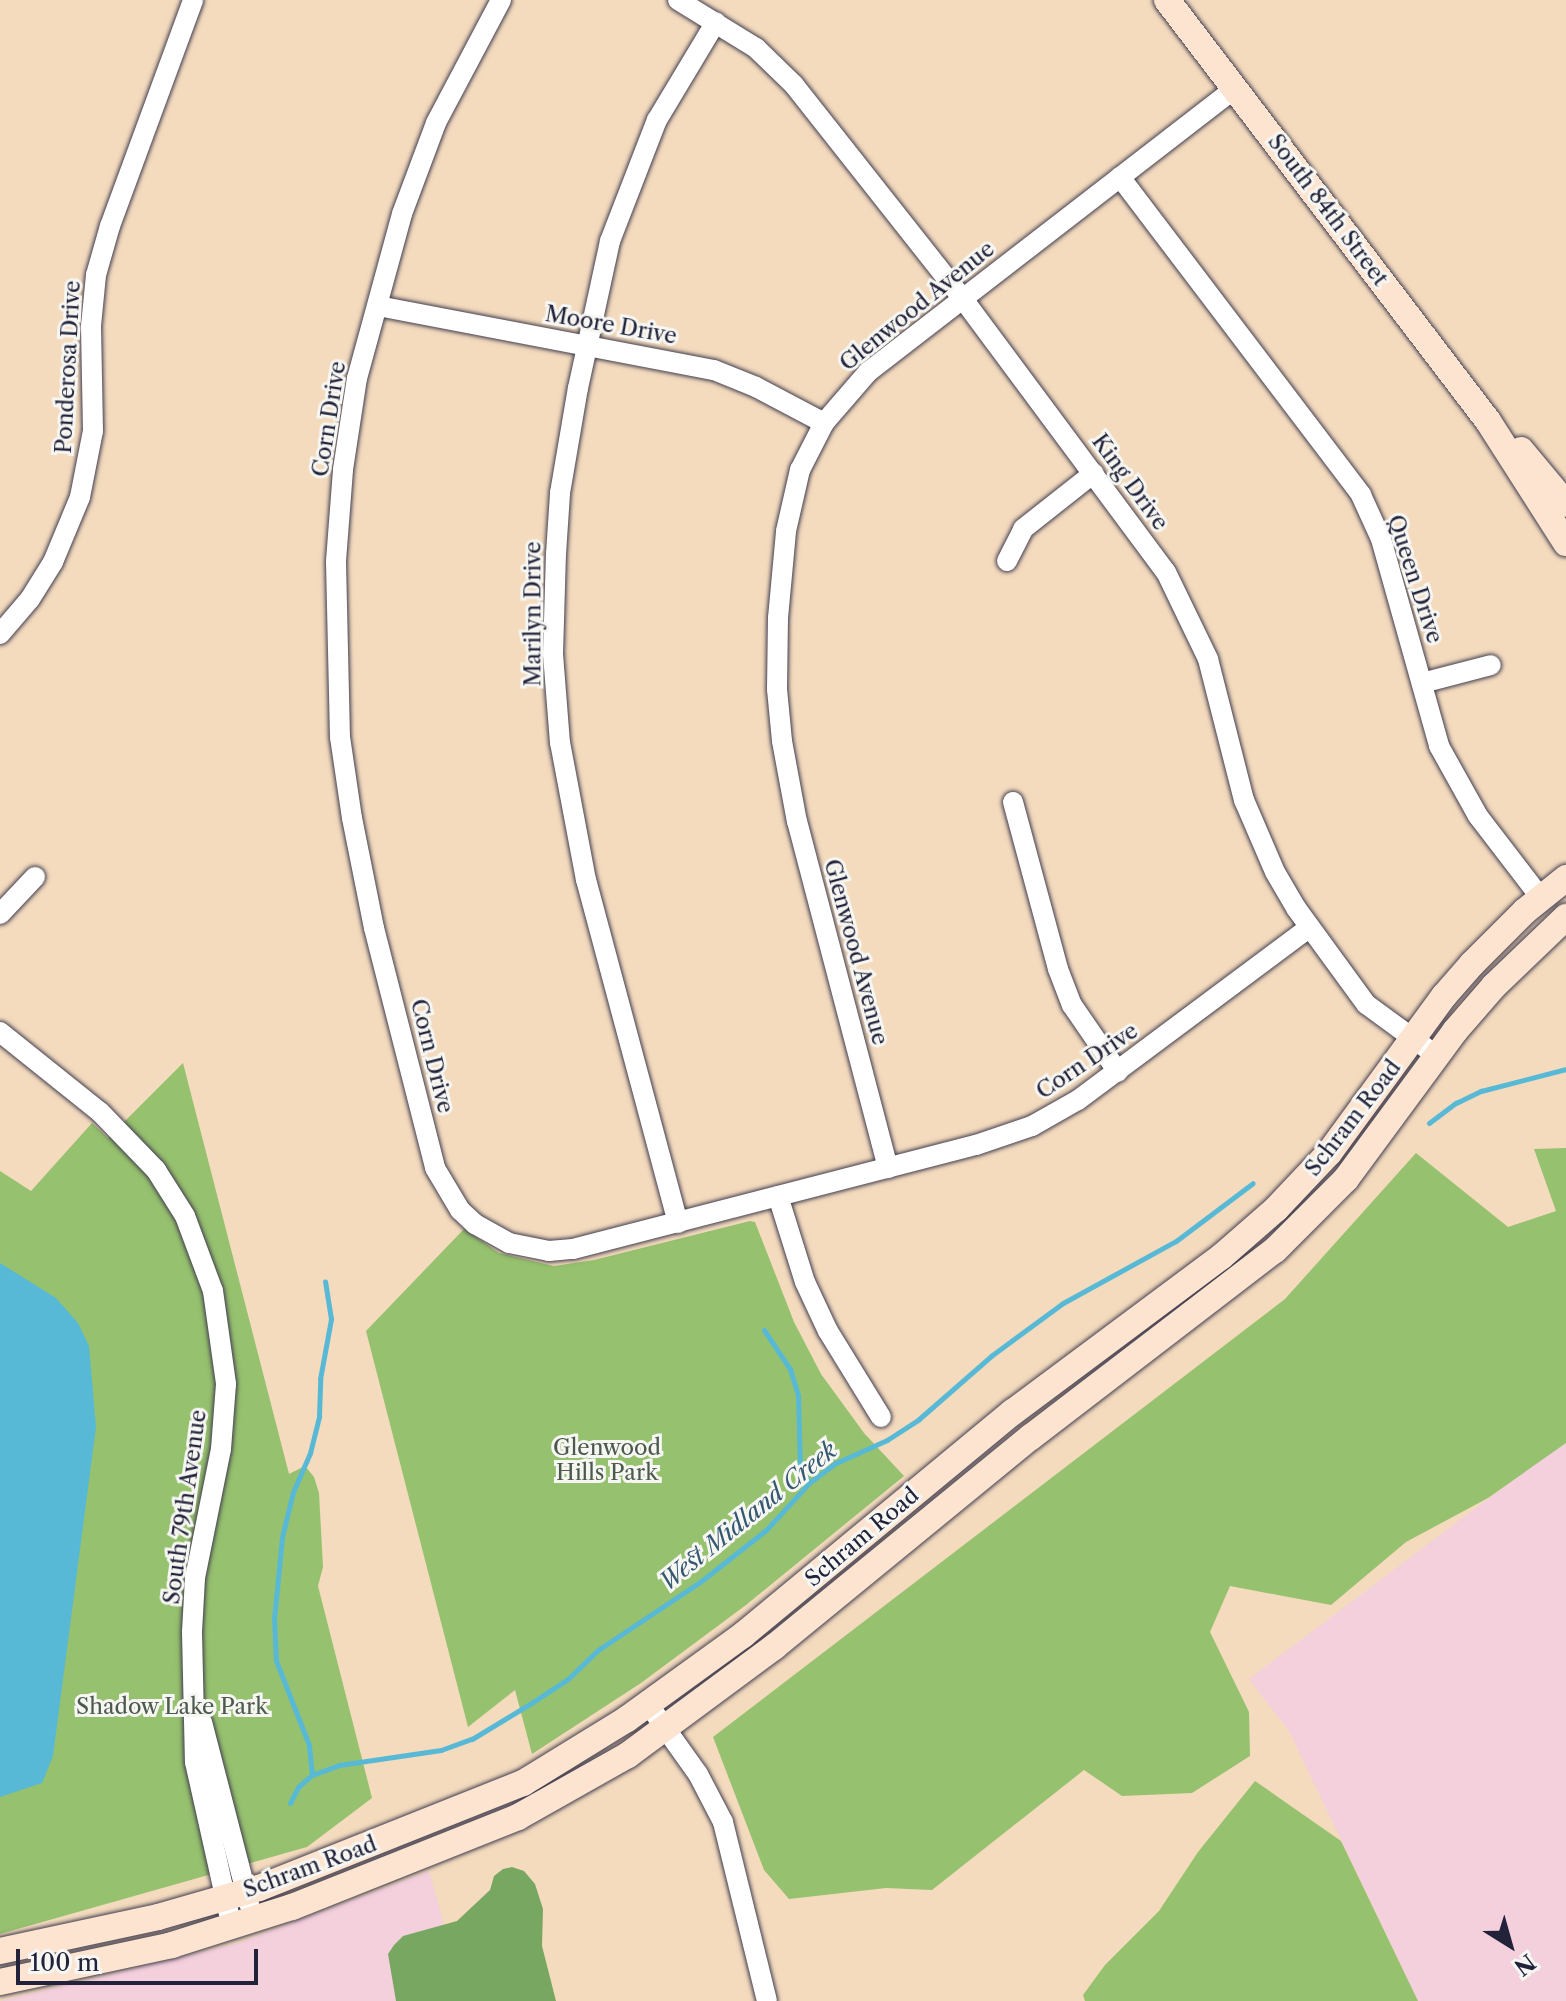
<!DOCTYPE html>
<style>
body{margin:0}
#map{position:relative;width:1566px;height:2001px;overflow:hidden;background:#f4dbbe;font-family:"Libre Caslon Text",serif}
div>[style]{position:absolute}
.built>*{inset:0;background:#f4cfdc}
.green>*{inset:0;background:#96c16e}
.forest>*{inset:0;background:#78a761}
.water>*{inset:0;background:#58b9d6}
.stream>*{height:5px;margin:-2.5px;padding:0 2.5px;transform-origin:2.5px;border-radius:2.5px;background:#58b9d6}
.roads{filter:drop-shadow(0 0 2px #423e4f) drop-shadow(0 0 2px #423e4f)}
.street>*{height:20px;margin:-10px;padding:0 10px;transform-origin:10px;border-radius:10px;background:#fff}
.secondary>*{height:26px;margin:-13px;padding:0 13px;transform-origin:13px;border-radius:13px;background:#fde4d0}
span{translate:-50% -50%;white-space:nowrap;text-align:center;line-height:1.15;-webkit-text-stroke:6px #f6f6f2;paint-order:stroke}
.street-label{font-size:22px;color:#22223b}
.park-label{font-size:22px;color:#4b5a4d}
.water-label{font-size:24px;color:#355771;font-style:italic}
.north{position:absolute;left:1470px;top:1905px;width:80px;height:80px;-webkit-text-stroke:6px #f6f6f2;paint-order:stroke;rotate:143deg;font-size:22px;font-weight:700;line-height:32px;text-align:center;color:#22223b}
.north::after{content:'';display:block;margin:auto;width:28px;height:36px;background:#22223b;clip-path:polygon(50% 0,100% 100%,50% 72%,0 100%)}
.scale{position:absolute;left:16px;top:1949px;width:242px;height:36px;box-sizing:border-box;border:4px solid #22223b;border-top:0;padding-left:10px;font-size:24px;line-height:28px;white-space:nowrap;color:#22223b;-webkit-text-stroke:6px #f6f6f2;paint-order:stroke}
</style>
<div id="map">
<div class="built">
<div style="clip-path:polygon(1566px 1440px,1566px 2001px,1418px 2001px,1289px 1731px,1249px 1679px)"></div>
<div style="clip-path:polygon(429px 1871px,466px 2001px,0 2001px,238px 1943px)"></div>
</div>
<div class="green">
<div style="clip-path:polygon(183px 1063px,289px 1474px,305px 1466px,314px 1477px,319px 1493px,323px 1567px,318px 1586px,372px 1798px,307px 1847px,0 1934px,0 1171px,31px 1191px,92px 1123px,108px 1138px)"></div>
<div style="clip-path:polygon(1566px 1148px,1566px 1443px,1488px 1498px,1406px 1542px,1331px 1605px,1230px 1586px,1210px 1632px,1249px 1712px,1250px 1756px,1192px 1793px,1122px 1796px,1084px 1770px,932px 1890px,886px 1888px,789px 1899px,764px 1870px,713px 1737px,1285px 1299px,1416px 1153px,1508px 1227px,1556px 1211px,1534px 1149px)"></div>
<div style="clip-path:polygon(750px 1221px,755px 1222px,794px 1322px,821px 1374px,864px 1433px,904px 1476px,746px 1605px,641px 1683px,532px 1754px,515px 1690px,468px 1727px,366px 1331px,464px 1229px,499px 1253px,554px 1266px,594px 1260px)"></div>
<div style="clip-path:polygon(1255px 1781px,1341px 1841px,1418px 2001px,1085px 2001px,1083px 1995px,1105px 1965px,1159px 1911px,1198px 1852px)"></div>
</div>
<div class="forest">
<div style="clip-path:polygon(512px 1867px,524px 1871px,535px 1884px,543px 1909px,542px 1946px,556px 2001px,396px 2001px,388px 1954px,394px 1945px,403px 1936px,457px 1921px,490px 1890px,494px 1876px,503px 1869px)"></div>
</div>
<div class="water">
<div style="clip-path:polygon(0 1263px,56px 1298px,78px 1323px,89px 1346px,96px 1427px,53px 1756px,42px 1783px,0 1797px)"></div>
</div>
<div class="stream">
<div style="left:1429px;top:1123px;width:34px;rotate:-37deg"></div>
<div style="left:1456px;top:1103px;width:28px;rotate:-26deg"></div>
<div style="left:1481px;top:1091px;width:88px;rotate:-14.5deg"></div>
<div style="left:764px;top:1330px;width:47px;rotate:56.3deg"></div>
<div style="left:790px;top:1369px;width:28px;rotate:73deg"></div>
<div style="left:798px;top:1396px;width:70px;rotate:88.4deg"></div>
<div style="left:800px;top:1466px;width:19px;rotate:62deg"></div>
<div style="left:312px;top:1775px;width:30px;rotate:-96deg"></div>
<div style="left:309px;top:1745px;width:90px;rotate:-111.4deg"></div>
<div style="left:276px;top:1661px;width:42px;rotate:-92.7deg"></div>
<div style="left:274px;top:1619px;width:82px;rotate:-84.4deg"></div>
<div style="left:282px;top:1537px;width:46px;rotate:-76.3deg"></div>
<div style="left:293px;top:1492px;width:43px;rotate:-66.4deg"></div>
<div style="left:310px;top:1453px;width:38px;rotate:-76deg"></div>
<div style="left:319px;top:1416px;width:37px;rotate:-88deg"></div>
<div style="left:320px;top:1379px;width:61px;rotate:-79.6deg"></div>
<div style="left:331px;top:1319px;width:38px;rotate:-99deg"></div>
<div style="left:290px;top:1803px;width:18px;rotate:-63deg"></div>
<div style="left:298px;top:1787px;width:18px;rotate:-41deg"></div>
<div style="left:312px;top:1775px;width:29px;rotate:-20deg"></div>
<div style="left:339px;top:1765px;width:103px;rotate:-8.4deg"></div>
<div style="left:441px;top:1750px;width:33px;rotate:-20deg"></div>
<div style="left:472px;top:1739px;width:71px;rotate:-31.2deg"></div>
<div style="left:533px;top:1702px;width:42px;rotate:-33.3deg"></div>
<div style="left:568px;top:1679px;width:42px;rotate:-44deg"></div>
<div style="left:598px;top:1650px;width:123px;rotate:-33.7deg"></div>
<div style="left:700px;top:1582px;width:84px;rotate:-38.2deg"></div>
<div style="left:766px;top:1530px;width:64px;rotate:-47.5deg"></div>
<div style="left:809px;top:1483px;width:34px;rotate:-37deg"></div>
<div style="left:836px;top:1463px;width:56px;rotate:-24.3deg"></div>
<div style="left:887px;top:1440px;width:38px;rotate:-33deg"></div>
<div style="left:919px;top:1419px;width:96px;rotate:-41.2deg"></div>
<div style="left:991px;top:1356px;width:89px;rotate:-36.4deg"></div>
<div style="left:1063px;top:1303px;width:129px;rotate:-28.8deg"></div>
<div style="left:1176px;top:1241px;width:96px;rotate:-37deg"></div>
</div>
<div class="roads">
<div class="street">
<div style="left:501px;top:0;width:139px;rotate:117.9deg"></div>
<div style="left:436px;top:123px;width:97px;rotate:110.5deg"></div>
<div style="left:402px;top:214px;width:170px;rotate:105.3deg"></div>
<div style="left:357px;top:378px;width:93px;rotate:98.7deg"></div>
<div style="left:343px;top:470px;width:92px;rotate:94.4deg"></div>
<div style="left:336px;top:562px;width:175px;rotate:88.7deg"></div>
<div style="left:340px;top:737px;width:82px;rotate:81.6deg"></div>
<div style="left:352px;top:818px;width:112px;rotate:78.7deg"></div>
<div style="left:374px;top:928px;width:248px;rotate:75.7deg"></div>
<div style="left:435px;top:1168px;width:49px;rotate:59.2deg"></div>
<div style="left:460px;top:1210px;width:21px;rotate:43deg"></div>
<div style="left:475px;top:1224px;width:39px;rotate:29deg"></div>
<div style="left:509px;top:1243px;width:41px;rotate:11.3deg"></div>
<div style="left:549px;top:1251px;width:24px;rotate:-5deg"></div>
<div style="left:573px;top:1249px;width:416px;rotate:-14.5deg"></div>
<div style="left:976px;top:1145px;width:59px;rotate:-18.7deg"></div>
<div style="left:1032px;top:1126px;width:53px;rotate:-29.5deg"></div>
<div style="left:1078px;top:1100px;width:289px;rotate:-36.7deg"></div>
<div style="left:678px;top:0;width:92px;rotate:31.6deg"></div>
<div style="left:756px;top:48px;width:53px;rotate:44.2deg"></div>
<div style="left:794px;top:85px;width:273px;rotate:51.7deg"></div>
<div style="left:963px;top:299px;width:340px;rotate:53.4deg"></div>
<div style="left:1166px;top:572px;width:97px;rotate:64.2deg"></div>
<div style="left:1208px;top:659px;width:146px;rotate:75.7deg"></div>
<div style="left:1244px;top:800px;width:78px;rotate:66.7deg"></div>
<div style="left:1275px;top:872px;width:42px;rotate:59.7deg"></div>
<div style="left:1296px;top:908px;width:119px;rotate:53.9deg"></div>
<div style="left:1366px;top:1004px;width:88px;rotate:36.2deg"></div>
<div style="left:1120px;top:177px;width:399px;rotate:52.8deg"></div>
<div style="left:1361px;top:495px;width:48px;rotate:65.6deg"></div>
<div style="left:1381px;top:539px;width:215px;rotate:74.3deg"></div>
<div style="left:1439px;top:746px;width:80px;rotate:60.9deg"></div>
<div style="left:1478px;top:816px;width:103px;rotate:52.5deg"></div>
<div style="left:378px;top:306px;width:342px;rotate:10.8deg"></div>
<div style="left:714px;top:370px;width:45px;rotate:22deg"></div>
<div style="left:756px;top:387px;width:77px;rotate:27.9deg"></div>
<div style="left:1007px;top:561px;width:36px;rotate:-63deg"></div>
<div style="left:1023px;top:529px;width:90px;rotate:-38.3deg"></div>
<div style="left:0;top:634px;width:46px;rotate:-49.4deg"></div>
<div style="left:30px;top:599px;width:44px;rotate:-58.1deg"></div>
<div style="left:53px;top:562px;width:70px;rotate:-67.4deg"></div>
<div style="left:80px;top:497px;width:67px;rotate:-78.9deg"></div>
<div style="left:93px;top:431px;width:105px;rotate:-91.1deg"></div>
<div style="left:91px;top:326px;width:51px;rotate:-84.4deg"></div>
<div style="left:96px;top:275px;width:51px;rotate:-74.1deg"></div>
<div style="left:110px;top:226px;width:241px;rotate:-69.8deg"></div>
<div style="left:1422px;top:683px;width:71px;rotate:-14.6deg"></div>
<div style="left:1013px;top:802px;width:173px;rotate:74.9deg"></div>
<div style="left:1058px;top:969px;width:39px;rotate:69deg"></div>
<div style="left:1072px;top:1005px;width:81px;rotate:55.5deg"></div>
<div style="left:0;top:914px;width:51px;rotate:-46.6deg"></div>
<div style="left:0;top:1032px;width:128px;rotate:38.7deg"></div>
<div style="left:100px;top:1112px;width:81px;rotate:46deg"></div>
<div style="left:156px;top:1170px;width:54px;rotate:57.8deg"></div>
<div style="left:185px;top:1216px;width:80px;rotate:69.5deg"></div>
<div style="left:213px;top:1291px;width:94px;rotate:82deg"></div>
<div style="left:226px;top:1384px;width:65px;rotate:94.4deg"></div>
<div style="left:221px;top:1449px;width:132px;rotate:101.4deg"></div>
<div style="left:195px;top:1578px;width:54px;rotate:93.2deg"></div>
<div style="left:192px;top:1632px;width:130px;rotate:88.7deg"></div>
<div style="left:195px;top:1762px;width:169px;rotate:77.4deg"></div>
<div style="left:888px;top:1168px;width:358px;rotate:-104.7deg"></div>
<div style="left:797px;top:822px;width:82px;rotate:-100.5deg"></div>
<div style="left:782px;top:741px;width:52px;rotate:-95.5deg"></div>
<div style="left:777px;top:689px;width:71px;rotate:-89.2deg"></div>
<div style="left:778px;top:618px;width:87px;rotate:-84.7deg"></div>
<div style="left:786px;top:531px;width:63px;rotate:-77.1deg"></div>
<div style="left:800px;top:470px;width:53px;rotate:-62.9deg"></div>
<div style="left:824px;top:423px;width:67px;rotate:-49.2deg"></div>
<div style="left:868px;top:372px;width:464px;rotate:-37.7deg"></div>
<div style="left:778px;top:1196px;width:90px;rotate:72.6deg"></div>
<div style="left:805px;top:1282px;width:54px;rotate:64.9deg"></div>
<div style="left:828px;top:1331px;width:101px;rotate:58.4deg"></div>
<div style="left:678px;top:1223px;width:355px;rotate:-105deg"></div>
<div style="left:586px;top:880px;width:139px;rotate:-100.7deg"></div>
<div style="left:560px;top:743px;width:89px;rotate:-94.5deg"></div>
<div style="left:553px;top:654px;width:100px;rotate:-88.3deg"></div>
<div style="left:556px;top:554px;width:61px;rotate:-86.2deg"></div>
<div style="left:560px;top:493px;width:107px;rotate:-80.3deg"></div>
<div style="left:578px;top:388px;width:150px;rotate:-77.7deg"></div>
<div style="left:610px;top:241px;width:130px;rotate:-68.8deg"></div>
<div style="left:657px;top:120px;width:114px;rotate:-59deg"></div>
<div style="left:648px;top:1704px;width:86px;rotate:54.5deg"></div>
<div style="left:698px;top:1774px;width:54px;rotate:62.5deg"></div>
<div style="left:723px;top:1822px;width:184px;rotate:76.2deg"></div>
<div style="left:202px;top:1722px;width:188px;rotate:75.5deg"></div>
</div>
<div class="secondary">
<div style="left:1167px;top:0;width:529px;rotate:52.68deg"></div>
<div style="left:1488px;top:421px;width:145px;rotate:57.4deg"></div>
<div style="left:1521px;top:450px;width:70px;rotate:50.2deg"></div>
<div style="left:0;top:1951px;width:162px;rotate:-12.1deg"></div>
<div style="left:158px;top:1917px;width:105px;rotate:-16deg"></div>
<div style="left:259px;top:1888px;width:284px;rotate:-21.7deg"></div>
<div style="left:523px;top:1783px;width:122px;rotate:-31.6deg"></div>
<div style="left:627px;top:1719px;width:143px;rotate:-35.9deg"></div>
<div style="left:743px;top:1635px;width:350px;rotate:-39.6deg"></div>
<div style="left:1013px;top:1412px;width:259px;rotate:-36.7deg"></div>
<div style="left:1221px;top:1257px;width:73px;rotate:-41.1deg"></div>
<div style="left:1276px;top:1209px;width:77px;rotate:-46.6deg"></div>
<div style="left:1329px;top:1153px;width:195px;rotate:-53.8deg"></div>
<div style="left:1444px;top:996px;width:43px;rotate:-48.8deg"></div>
<div style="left:1472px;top:964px;width:75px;rotate:-45deg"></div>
<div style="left:1525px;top:911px;width:53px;rotate:-38.8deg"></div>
<div style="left:0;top:1982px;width:176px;rotate:-12.1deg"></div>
<div style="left:172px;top:1945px;width:126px;rotate:-17.6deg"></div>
<div style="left:292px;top:1907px;width:243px;rotate:-21.7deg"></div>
<div style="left:518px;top:1817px;width:126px;rotate:-29.4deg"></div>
<div style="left:628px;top:1755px;width:182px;rotate:-36.5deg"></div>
<div style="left:774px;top:1647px;width:332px;rotate:-39.3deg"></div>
<div style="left:1031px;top:1437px;width:307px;rotate:-37.5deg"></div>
<div style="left:1275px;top:1250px;width:100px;rotate:-45deg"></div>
<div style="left:1346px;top:1179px;width:184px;rotate:-53.6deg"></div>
<div style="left:1455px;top:1031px;width:60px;rotate:-49.1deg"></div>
<div style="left:1494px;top:986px;width:100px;rotate:-43.8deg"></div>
</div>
</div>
<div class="street-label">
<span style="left:1328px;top:210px;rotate:53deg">South 84th Street</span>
<span style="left:917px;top:306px;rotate:-39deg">Glenwood Avenue</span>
<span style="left:611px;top:325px;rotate:10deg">Moore Drive</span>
<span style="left:68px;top:367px;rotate:-87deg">Ponderosa Drive</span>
<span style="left:329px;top:419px;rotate:-81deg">Corn Drive</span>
<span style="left:1130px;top:482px;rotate:54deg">King Drive</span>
<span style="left:1415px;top:579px;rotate:72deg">Queen Drive</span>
<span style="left:533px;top:614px;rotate:-90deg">Marilyn Drive</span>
<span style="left:856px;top:952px;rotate:75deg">Glenwood Avenue</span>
<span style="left:432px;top:1056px;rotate:76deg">Corn Drive</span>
<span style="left:1087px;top:1061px;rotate:-34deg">Corn Drive</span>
<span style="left:1353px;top:1118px;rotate:-52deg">Schram Road</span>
<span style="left:185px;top:1507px;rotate:-82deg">South 79th Avenue</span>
<span style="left:862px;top:1537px;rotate:-40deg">Schram Road</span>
<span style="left:310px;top:1867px;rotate:-20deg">Schram Road</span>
</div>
<div class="park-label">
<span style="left:607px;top:1460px">Glenwood<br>Hills Park</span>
<span style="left:172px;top:1707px">Shadow Lake Park</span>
</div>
<div class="water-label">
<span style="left:748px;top:1516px;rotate:-39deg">West Midland Creek</span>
</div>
<div class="north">N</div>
<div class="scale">100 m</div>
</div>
